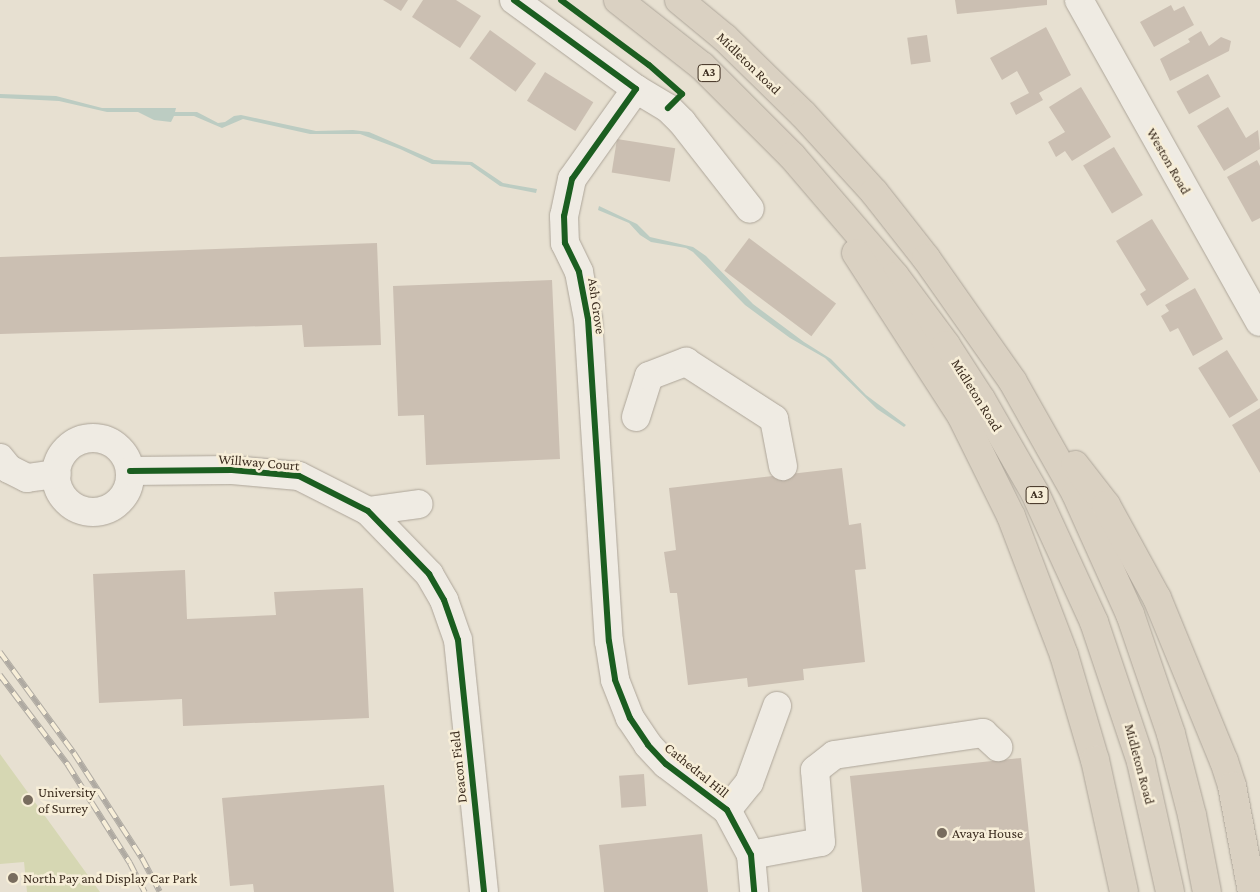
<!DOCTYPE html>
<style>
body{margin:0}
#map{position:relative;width:1260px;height:892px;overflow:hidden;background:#e7e0d1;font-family:"Crimson Pro",serif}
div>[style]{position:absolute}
.green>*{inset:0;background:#d6d7b3}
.water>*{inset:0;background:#bcccc2}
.building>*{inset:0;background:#cbbfb2;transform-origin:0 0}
.roads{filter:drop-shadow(0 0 1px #ada599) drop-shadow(0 0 1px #ada599)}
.minor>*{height:28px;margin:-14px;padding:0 14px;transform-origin:14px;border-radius:14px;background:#efebe3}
.minor>.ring{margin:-14px;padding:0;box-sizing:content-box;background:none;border:28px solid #efebe3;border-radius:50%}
.highway>*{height:28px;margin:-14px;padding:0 14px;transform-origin:14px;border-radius:14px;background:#dad1c2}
.rail>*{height:5.5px;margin-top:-2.75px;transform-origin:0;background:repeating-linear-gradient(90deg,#f7eed8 0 11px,#afaaa2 0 22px);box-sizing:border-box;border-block:1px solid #afaaa2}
.cycleway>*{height:6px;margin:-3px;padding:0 3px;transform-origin:3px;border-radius:3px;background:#1b5e20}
.dots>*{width:14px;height:14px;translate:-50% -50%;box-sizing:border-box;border:2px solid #f7eed8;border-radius:50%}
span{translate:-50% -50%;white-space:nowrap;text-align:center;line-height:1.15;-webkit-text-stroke:5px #f7eed8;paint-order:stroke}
.shield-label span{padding:1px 4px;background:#f7eed8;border:1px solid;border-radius:4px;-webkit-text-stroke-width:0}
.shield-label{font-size:12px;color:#3d2e20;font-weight:700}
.street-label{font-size:14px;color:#3d2e20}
.poi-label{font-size:14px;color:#3d2e20}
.left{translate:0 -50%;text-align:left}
</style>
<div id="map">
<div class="green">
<div style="clip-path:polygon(0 754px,100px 892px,27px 892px,24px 862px,0 864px)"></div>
</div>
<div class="water">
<div style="clip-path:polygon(0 94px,56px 96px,102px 108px,176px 108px,175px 112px,197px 112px,218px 123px,225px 122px,234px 116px,241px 115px,316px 131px,353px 130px,369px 132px,434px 160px,472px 162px,503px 183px,537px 189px,536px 193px,500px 186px,470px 165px,432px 164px,400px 149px,360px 134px,310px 134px,243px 119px,222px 128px,194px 116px,174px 116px,171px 122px,154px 120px,138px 112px,107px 112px,59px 101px,0 98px)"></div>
<div style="clip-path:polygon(599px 206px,637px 224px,650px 237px,693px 247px,706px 256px,753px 304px,804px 342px,831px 359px,866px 395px,906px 425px,904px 427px,877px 409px,825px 358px,790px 338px,745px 305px,693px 252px,686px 248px,651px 242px,640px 235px,629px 223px,598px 210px)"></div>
</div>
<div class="building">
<div style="clip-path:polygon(383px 0,408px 0,401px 11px)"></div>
<div style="clip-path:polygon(423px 0,456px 0,481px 16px,460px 48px,412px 17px)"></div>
<div style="clip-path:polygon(955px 0,1047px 0,1047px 5px,957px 14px)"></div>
<div style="clip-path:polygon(1171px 5px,1174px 11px,1184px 6px,1194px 25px,1154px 47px,1140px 22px)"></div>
<div style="clip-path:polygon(1046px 27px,1071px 75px,1039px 93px,1043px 100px,1016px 115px,1010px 103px,1029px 93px,1017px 71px,1002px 80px,990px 58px)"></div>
<div style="left:490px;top:30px;width:57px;height:35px;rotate:36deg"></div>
<div style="clip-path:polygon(1201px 31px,1209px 46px,1221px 37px,1231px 41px,1229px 51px,1170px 81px,1160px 59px,1190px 42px,1188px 39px)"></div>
<div style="left:927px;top:35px;width:27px;height:20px;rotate:82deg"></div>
<div style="left:545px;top:72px;width:57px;height:34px;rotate:32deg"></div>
<div style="left:1208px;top:74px;width:26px;height:36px;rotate:61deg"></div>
<div style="clip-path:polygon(1081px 87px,1111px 137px,1072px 161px,1065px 151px,1056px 157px,1048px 142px,1065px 132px,1049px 107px)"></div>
<div style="clip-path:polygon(1228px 107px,1246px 138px,1258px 130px,1260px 149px,1224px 171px,1197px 126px)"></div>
<div style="left:617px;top:139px;width:59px;height:34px;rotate:9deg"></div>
<div style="left:1114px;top:147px;width:56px;height:36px;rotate:59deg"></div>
<div style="clip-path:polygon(1257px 160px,1260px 166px,1260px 218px,1252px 222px,1227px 177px)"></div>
<div style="clip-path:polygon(1152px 219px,1189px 279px,1147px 306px,1140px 294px,1146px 290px,1116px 241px)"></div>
<div style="left:749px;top:238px;width:109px;height:41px;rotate:37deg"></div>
<div style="clip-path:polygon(377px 243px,381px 345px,304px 347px,302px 325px,0 334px,0 257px)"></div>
<div style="clip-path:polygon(552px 280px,560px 459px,426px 465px,424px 415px,398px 416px,393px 286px)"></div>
<div style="clip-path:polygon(1195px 288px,1223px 339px,1193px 356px,1178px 328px,1170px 332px,1161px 316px,1169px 311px,1165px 305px)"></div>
<div style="left:1227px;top:350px;width:59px;height:34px;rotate:58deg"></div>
<div style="clip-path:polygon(1260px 408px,1260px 473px,1232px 425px)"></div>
<div style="clip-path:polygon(842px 468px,849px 525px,861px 523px,866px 569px,855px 570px,865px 662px,803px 669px,804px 680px,748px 687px,747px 678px,688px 685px,677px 593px,670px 593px,664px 552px,676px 550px,669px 488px)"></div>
<div style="clip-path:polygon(185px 570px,187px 619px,276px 615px,274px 592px,363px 588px,369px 718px,183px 726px,182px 699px,99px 703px,93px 574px)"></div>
<div style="left:1021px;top:758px;width:135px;height:172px;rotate:84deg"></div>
<div style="left:644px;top:774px;width:32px;height:25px;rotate:86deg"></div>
<div style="clip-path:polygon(384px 785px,394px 892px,254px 892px,253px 884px,230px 886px,222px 798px)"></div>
<div style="clip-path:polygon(702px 834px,708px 892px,604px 892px,599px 845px)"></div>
</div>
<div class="roads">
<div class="minor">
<div style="left:514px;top:0;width:151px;rotate:36.1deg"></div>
<div style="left:636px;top:89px;width:37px;rotate:31deg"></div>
<div style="left:668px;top:108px;width:20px;rotate:45deg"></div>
<div style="left:682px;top:122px;width:110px;rotate:52deg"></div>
<div style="left:1079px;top:0;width:369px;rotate:60.7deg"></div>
<div style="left:636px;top:89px;width:110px;rotate:125.4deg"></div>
<div style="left:572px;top:179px;width:38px;rotate:102deg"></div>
<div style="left:564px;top:216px;width:27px;rotate:88deg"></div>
<div style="left:565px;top:243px;width:32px;rotate:64deg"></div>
<div style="left:579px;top:272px;width:48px;rotate:79.2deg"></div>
<div style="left:588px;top:319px;width:323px;rotate:86.3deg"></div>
<div style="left:609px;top:641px;width:39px;rotate:81deg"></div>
<div style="left:615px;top:680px;width:41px;rotate:68.5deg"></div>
<div style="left:630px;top:718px;width:32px;rotate:56deg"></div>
<div style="left:648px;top:745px;width:26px;rotate:47deg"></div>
<div style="left:666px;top:764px;width:76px;rotate:37deg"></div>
<div style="left:727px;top:810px;width:51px;rotate:61.9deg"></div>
<div style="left:751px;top:855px;width:37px;rotate:85deg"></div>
<div style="left:636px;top:417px;width:43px;rotate:-72.4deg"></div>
<div style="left:649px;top:376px;width:40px;rotate:-21deg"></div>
<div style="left:686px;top:362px;width:105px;rotate:32.9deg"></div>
<div style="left:774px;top:419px;width:48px;rotate:79.2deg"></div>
<div class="ring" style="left:56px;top:438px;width:46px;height:46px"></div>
<div style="left:0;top:458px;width:14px;rotate:51deg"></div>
<div style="left:9px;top:469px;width:20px;rotate:27deg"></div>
<div style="left:27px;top:478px;width:30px;rotate:-8deg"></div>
<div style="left:130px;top:471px;width:102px;rotate:-0.6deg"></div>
<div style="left:232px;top:470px;width:67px;rotate:5.1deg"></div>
<div style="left:299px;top:476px;width:77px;rotate:26.9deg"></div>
<div style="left:368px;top:511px;width:88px;rotate:45.9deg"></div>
<div style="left:429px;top:574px;width:30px;rotate:60deg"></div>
<div style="left:444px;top:600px;width:42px;rotate:70.7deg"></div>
<div style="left:458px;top:640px;width:253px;rotate:84.1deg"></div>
<div style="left:368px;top:511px;width:51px;rotate:-7.8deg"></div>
<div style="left:727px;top:810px;width:35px;rotate:-51deg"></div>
<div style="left:749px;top:783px;width:82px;rotate:-70deg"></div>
<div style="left:751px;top:855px;width:71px;rotate:-10.5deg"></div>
<div style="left:821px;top:842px;width:72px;rotate:-94.8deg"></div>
<div style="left:815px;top:770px;width:24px;rotate:-38deg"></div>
<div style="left:834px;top:755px;width:151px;rotate:-8.4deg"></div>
<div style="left:983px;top:733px;width:21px;rotate:43deg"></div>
</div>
<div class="highway">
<div style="left:618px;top:0;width:107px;rotate:38.2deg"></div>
<div style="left:702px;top:66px;width:127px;rotate:45deg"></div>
<div style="left:792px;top:156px;width:158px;rotate:49.4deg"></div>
<div style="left:895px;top:276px;width:86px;rotate:53.5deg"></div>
<div style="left:946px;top:345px;width:64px;rotate:57.1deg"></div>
<div style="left:981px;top:399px;width:108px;rotate:60.1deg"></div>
<div style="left:1035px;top:493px;width:142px;rotate:65.4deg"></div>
<div style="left:1094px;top:622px;width:148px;rotate:71.4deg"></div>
<div style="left:1141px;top:762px;width:133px;rotate:77.4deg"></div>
<div style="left:679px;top:0;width:60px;rotate:39.6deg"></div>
<div style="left:725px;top:38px;width:109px;rotate:44.3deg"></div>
<div style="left:803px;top:114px;width:105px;rotate:47.7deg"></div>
<div style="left:874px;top:192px;width:84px;rotate:51.8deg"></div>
<div style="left:926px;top:258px;width:151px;rotate:54.9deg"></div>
<div style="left:1013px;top:382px;width:129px;rotate:60.6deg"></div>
<div style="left:1076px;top:494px;width:132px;rotate:65.8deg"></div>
<div style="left:1130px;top:614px;width:127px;rotate:71.1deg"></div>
<div style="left:1171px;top:734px;width:84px;rotate:75.5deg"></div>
<div style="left:1192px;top:815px;width:78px;rotate:79deg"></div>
<div style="left:856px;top:253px;width:195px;rotate:57.1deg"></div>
<div style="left:962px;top:417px;width:110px;rotate:63.7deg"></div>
<div style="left:1011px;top:516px;width:149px;rotate:69.1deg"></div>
<div style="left:1064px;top:655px;width:109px;rotate:73.6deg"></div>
<div style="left:1095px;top:760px;width:135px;rotate:77.6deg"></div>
<div style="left:1075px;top:465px;width:51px;rotate:52.2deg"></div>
<div style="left:1106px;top:505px;width:106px;rotate:61.3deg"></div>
<div style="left:1157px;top:598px;width:176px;rotate:67.7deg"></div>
<div style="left:1224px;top:761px;width:26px;rotate:72deg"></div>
<div style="left:1232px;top:786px;width:108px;rotate:79.3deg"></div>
</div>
</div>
<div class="rail">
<div style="left:0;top:652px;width:125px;rotate:53.8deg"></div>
<div style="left:74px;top:753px;width:125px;rotate:57.1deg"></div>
<div style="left:142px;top:858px;width:38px;rotate:62deg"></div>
<div style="left:0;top:675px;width:113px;rotate:52.9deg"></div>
<div style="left:68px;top:765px;width:116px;rotate:57.7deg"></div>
<div style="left:130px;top:863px;width:33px;rotate:63deg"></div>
</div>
<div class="cycleway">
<div style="left:514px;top:0;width:151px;rotate:36.1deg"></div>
<div style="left:636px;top:89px;width:110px;rotate:125.4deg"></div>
<div style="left:572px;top:179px;width:38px;rotate:102deg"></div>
<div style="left:564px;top:216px;width:27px;rotate:88deg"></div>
<div style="left:565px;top:243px;width:32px;rotate:64deg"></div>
<div style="left:579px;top:272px;width:48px;rotate:79.2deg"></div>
<div style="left:588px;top:319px;width:323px;rotate:86.3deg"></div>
<div style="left:609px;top:641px;width:39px;rotate:81deg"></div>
<div style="left:615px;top:680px;width:41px;rotate:68.5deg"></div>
<div style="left:630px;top:718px;width:32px;rotate:56deg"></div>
<div style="left:648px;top:745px;width:26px;rotate:47deg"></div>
<div style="left:666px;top:764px;width:76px;rotate:37deg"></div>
<div style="left:727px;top:810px;width:51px;rotate:61.9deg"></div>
<div style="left:751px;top:855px;width:37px;rotate:85deg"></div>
<div style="left:561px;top:0;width:109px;rotate:36.5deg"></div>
<div style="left:649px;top:65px;width:44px;rotate:41.3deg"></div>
<div style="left:682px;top:94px;width:20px;rotate:135deg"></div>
<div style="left:130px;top:471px;width:102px;rotate:-0.6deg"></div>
<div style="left:232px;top:470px;width:67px;rotate:5.1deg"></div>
<div style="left:299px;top:476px;width:77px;rotate:26.9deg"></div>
<div style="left:368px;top:511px;width:88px;rotate:45.9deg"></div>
<div style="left:429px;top:574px;width:30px;rotate:60deg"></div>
<div style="left:444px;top:600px;width:42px;rotate:70.7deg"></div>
<div style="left:458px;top:640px;width:253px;rotate:84.1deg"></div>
</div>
<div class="dots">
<div style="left:28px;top:800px;background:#786c5e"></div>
<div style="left:942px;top:833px;background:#786c5e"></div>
<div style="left:13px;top:878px;background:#786c5e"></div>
</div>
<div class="shield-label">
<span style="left:709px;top:73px">A3</span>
<span style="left:1037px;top:495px">A3</span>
</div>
<div class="street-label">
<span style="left:749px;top:63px;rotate:44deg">Midleton Road</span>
<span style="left:1169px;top:161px;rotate:60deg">Weston Road</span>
<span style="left:597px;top:306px;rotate:82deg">Ash Grove</span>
<span style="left:977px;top:395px;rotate:58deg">Midleton Road</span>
<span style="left:259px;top:462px;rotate:5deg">Willway Court</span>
<span style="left:1140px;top:764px;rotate:75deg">Midleton Road</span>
<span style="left:458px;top:767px;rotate:-96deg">Deacon Field</span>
<span style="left:697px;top:770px;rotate:39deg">Cathedral Hill</span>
</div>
<div class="poi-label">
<span class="left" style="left:38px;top:800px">University<br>of Surrey</span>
<span class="left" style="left:952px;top:833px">Avaya House</span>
<span class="left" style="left:23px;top:878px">North Pay and Display Car Park</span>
</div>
</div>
